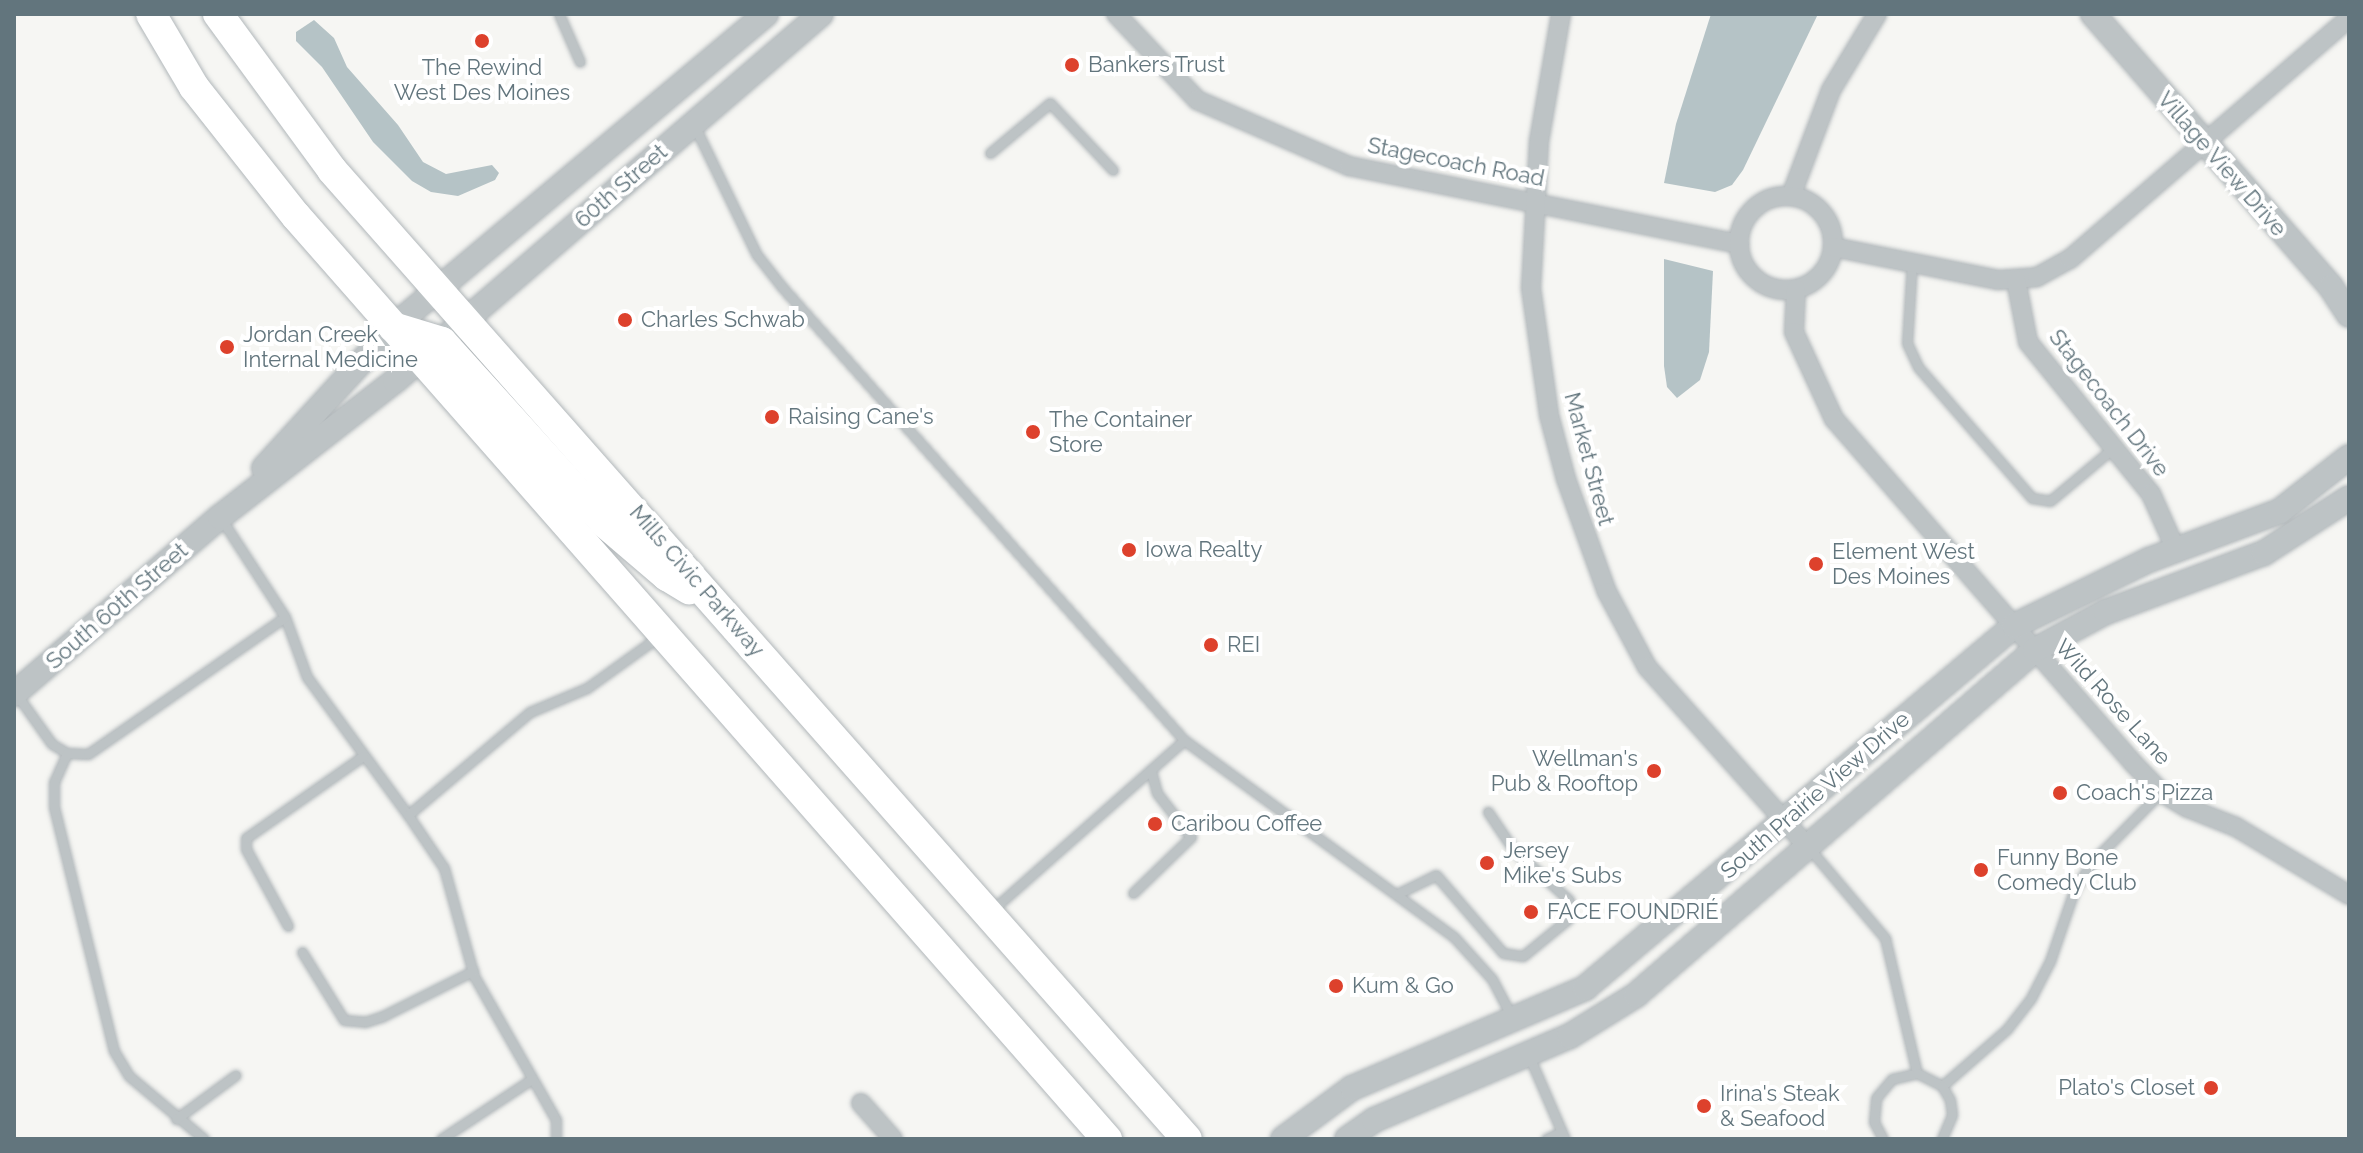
<!DOCTYPE html>
<meta charset="utf-8">
<style>
body{margin:0}
#map{position:relative;width:2363px;height:1153px;overflow:hidden;background:#f6f6f3;font-family:Raleway,sans-serif}
div>[style]{position:absolute}
.water>*{inset:0;background:#b5c3c6}
.roads{filter:drop-shadow(0 0 2px #b1b7ba) drop-shadow(0 0 2px #b1b7ba)}
.service>*{height:9px;margin:-4.5px;padding:0 4.5px;transform-origin:4.5px;border-radius:4.5px;background:#bdc3c5}
.minor>*{height:18px;margin:-9px;padding:0 9px;transform-origin:9px;border-radius:9px;background:#bdc3c5}
.minor>.ring{margin:-9px;padding:0;box-sizing:content-box;background:none;border:18px solid #bdc3c5;border-radius:50%}
.tertiary>*{height:24px;margin:-12px;padding:0 12px;transform-origin:12px;border-radius:12px;background:#bdc3c5}
.primary>*{height:30px;margin:-15px;padding:0 15px;transform-origin:15px;border-radius:15px;background:#fff}
.dots>*{width:22px;height:22px;translate:-50% -50%;box-sizing:border-box;border:4px solid #fff;border-radius:50%}
span{translate:-50% -50%;white-space:nowrap;text-align:center;line-height:1.15;-webkit-text-stroke:8px #fff;paint-order:stroke}
.poi-label{font-size:22px;color:#62757d}
.left{translate:0 -50%;text-align:left}
.right{translate:-100% -50%;text-align:right}
.street-label{font-size:22px;color:#62757d}
.frame{position:absolute;inset:0;border:16px solid #62757d;pointer-events:none}
</style>
<div id="map">
<div class="water">
<div style="clip-path:polygon(1711px 14px,1818px 14px,1743px 170px,1732px 185px,1715px 192px,1664px 183px,1676px 124px)"></div>
<div style="clip-path:polygon(314px 20px,334px 38px,347px 67px,398px 125px,423px 162px,446px 174px,492px 165px,499px 173px,495px 180px,458px 196px,431px 192px,412px 181px,373px 142px,322px 67px,296px 41px,296px 32px)"></div>
<div style="clip-path:polygon(1664px 259px,1713px 271px,1709px 352px,1700px 380px,1677px 398px,1667px 387px,1664px 366px)"></div>
</div>
<div class="roads">
<div class="service">
<div style="left:559px;top:14px;width:52px;rotate:66.4deg"></div>
<div style="left:695px;top:127px;width:142px;rotate:64.2deg"></div>
<div style="left:757px;top:255px;width:41px;rotate:52deg"></div>
<div style="left:782px;top:287px;width:606px;rotate:48.41deg"></div>
<div style="left:1184px;top:740px;width:334px;rotate:36.1deg"></div>
<div style="left:1454px;top:937px;width:57px;rotate:47.9deg"></div>
<div style="left:1492px;top:979px;width:45px;rotate:62.3deg"></div>
<div style="left:990px;top:153px;width:78px;rotate:-39.8deg"></div>
<div style="left:1050px;top:103px;width:92px;rotate:46.8deg"></div>
<div style="left:1912px;top:262px;width:81px;rotate:93.5deg"></div>
<div style="left:1907px;top:343px;width:26px;rotate:65deg"></div>
<div style="left:1918px;top:367px;width:174px;rotate:49deg"></div>
<div style="left:2032px;top:498px;width:18px;rotate:9deg"></div>
<div style="left:2050px;top:501px;width:81px;rotate:-40deg"></div>
<div style="left:285px;top:617px;width:64px;rotate:69.9deg"></div>
<div style="left:307px;top:677px;width:171px;rotate:53.8deg"></div>
<div style="left:408px;top:815px;width:160px;rotate:-40.2deg"></div>
<div style="left:530px;top:712px;width:62px;rotate:-22.8deg"></div>
<div style="left:587px;top:688px;width:87px;rotate:-35.7deg"></div>
<div style="left:17px;top:695px;width:60px;rotate:54.5deg"></div>
<div style="left:52px;top:744px;width:17px;rotate:31deg"></div>
<div style="left:67px;top:753px;width:21px;rotate:3deg"></div>
<div style="left:88px;top:754px;width:240px;rotate:-34.8deg"></div>
<div style="left:285px;top:617px;width:119px;rotate:-123deg"></div>
<div style="left:67px;top:753px;width:32px;rotate:114deg"></div>
<div style="left:54px;top:782px;width:25px;rotate:90deg"></div>
<div style="left:54px;top:807px;width:251px;rotate:76.2deg"></div>
<div style="left:114px;top:1051px;width:29px;rotate:59deg"></div>
<div style="left:129px;top:1076px;width:98px;rotate:40deg"></div>
<div style="left:408px;top:815px;width:64px;rotate:55.8deg"></div>
<div style="left:444px;top:868px;width:112px;rotate:74.5deg"></div>
<div style="left:474px;top:976px;width:166px;rotate:60.3deg"></div>
<div style="left:556px;top:1120px;width:19px;rotate:90deg"></div>
<div style="left:1809px;top:848px;width:118px;rotate:49.8deg"></div>
<div style="left:1885px;top:938px;width:139px;rotate:76.7deg"></div>
<div style="left:1133px;top:893px;width:81px;rotate:-44deg"></div>
<div style="left:1191px;top:837px;width:56px;rotate:-127.7deg"></div>
<div style="left:1157px;top:793px;width:24px;rotate:-105deg"></div>
<div style="left:1399px;top:893px;width:41px;rotate:-25.9deg"></div>
<div style="left:1436px;top:875px;width:103px;rotate:49.3deg"></div>
<div style="left:1503px;top:953px;width:20px;rotate:9deg"></div>
<div style="left:1523px;top:956px;width:58px;rotate:-39.4deg"></div>
<div style="left:1568px;top:919px;width:19px;rotate:-87deg"></div>
<div style="left:1569px;top:900px;width:76px;rotate:-137.7deg"></div>
<div style="left:1513px;top:849px;width:45px;rotate:-124deg"></div>
<div style="left:991px;top:911px;width:258px;rotate:-41.5deg"></div>
<div style="left:288px;top:926px;width:88px;rotate:-118.6deg"></div>
<div style="left:246px;top:849px;width:11px;rotate:-90deg"></div>
<div style="left:246px;top:838px;width:143px;rotate:-35deg"></div>
<div style="left:302px;top:952px;width:80px;rotate:58.3deg"></div>
<div style="left:344px;top:1020px;width:21px;rotate:5deg"></div>
<div style="left:365px;top:1022px;width:19px;rotate:-18deg"></div>
<div style="left:383px;top:1016px;width:101px;rotate:-26.6deg"></div>
<div style="left:1529px;top:1056px;width:90px;rotate:66.6deg"></div>
<div style="left:1942px;top:1086px;width:86px;rotate:-41.2deg"></div>
<div style="left:2007px;top:1029px;width:39px;rotate:-52deg"></div>
<div style="left:2031px;top:998px;width:42px;rotate:-62.8deg"></div>
<div style="left:2050px;top:961px;width:77px;rotate:-71.1deg"></div>
<div style="left:2075px;top:888px;width:34px;rotate:-56deg"></div>
<div style="left:2094px;top:860px;width:95px;rotate:-45.4deg"></div>
<div style="left:176px;top:1119px;width:74px;rotate:-36.3deg"></div>
<div style="left:441px;top:1139px;width:109px;rotate:-33.4deg"></div>
<div style="left:1546px;top:1139px;width:17px;rotate:-25deg"></div>
<div style="left:1883px;top:1139px;width:19px;rotate:-118deg"></div>
<div style="left:1874px;top:1122px;width:24px;rotate:-85deg"></div>
<div style="left:1876px;top:1098px;width:25px;rotate:-50deg"></div>
<div style="left:1892px;top:1079px;width:26px;rotate:-13deg"></div>
<div style="left:1917px;top:1073px;width:28px;rotate:27deg"></div>
<div style="left:1942px;top:1086px;width:16px;rotate:60deg"></div>
<div style="left:1950px;top:1100px;width:15px;rotate:82deg"></div>
<div style="left:1952px;top:1115px;width:26px;rotate:113deg"></div>
</div>
<div class="minor">
<div style="left:1116px;top:14px;width:118px;rotate:46.7deg"></div>
<div style="left:1197px;top:100px;width:166px;rotate:23.5deg"></div>
<div style="left:1349px;top:166px;width:398px;rotate:11.3deg"></div>
<div style="left:1561px;top:14px;width:129px;rotate:99.8deg"></div>
<div style="left:1539px;top:141px;width:147px;rotate:93.1deg"></div>
<div style="left:1531px;top:288px;width:128px;rotate:81.9deg"></div>
<div style="left:1549px;top:415px;width:66px;rotate:75.1deg"></div>
<div style="left:1566px;top:479px;width:120px;rotate:70.1deg"></div>
<div style="left:1607px;top:592px;width:85px;rotate:61.9deg"></div>
<div style="left:1647px;top:667px;width:239px;rotate:48.2deg"></div>
<div style="left:1791px;top:196px;width:113px;rotate:-69.3deg"></div>
<div style="left:1831px;top:90px;width:89px;rotate:-58.8deg"></div>
<div class="ring" style="left:1739px;top:196px;width:76px;height:76px"></div>
<div style="left:1833px;top:247px;width:168px;rotate:11.3deg"></div>
<div style="left:1998px;top:280px;width:39px;rotate:-4deg"></div>
<div style="left:2037px;top:277px;width:38px;rotate:-29deg"></div>
<div style="left:2070px;top:259px;width:369px;rotate:-40.8deg"></div>
<div style="left:2016px;top:280px;width:63px;rotate:79deg"></div>
<div style="left:2028px;top:342px;width:196px;rotate:51deg"></div>
<div style="left:2151px;top:494px;width:64px;rotate:65.9deg"></div>
<div style="left:1796px;top:289px;width:43px;rotate:92.7deg"></div>
<div style="left:1794px;top:332px;width:96px;rotate:65.3deg"></div>
<div style="left:1834px;top:419px;width:454px;rotate:49deg"></div>
<div style="left:2132px;top:762px;width:42px;rotate:46deg"></div>
<div style="left:2161px;top:792px;width:31px;rotate:31deg"></div>
<div style="left:2188px;top:808px;width:52px;rotate:21.6deg"></div>
<div style="left:2236px;top:827px;width:132px;rotate:31deg"></div>
<div style="left:861px;top:1103px;width:48px;rotate:48.4deg"></div>
</div>
<div class="tertiary">
<div style="left:2093px;top:14px;width:362px;rotate:48.9deg"></div>
<div style="left:2331px;top:287px;width:33px;rotate:57deg"></div>
<div style="left:264px;top:468px;width:191px;rotate:-47.5deg"></div>
<div style="left:393px;top:327px;width:487px;rotate:-40deg"></div>
<div style="left:14px;top:694px;width:272px;rotate:-40.7deg"></div>
<div style="left:220px;top:517px;width:222px;rotate:-37.9deg"></div>
<div style="left:395px;top:381px;width:562px;rotate:-40.74deg"></div>
<div style="left:1283px;top:1139px;width:86px;rotate:-36.5deg"></div>
<div style="left:1352px;top:1088px;width:254px;rotate:-23.2deg"></div>
<div style="left:1585px;top:988px;width:561px;rotate:-40.16deg"></div>
<div style="left:2014px;top:626px;width:150px;rotate:-26.1deg"></div>
<div style="left:2149px;top:560px;width:140px;rotate:-20.5deg"></div>
<div style="left:2280px;top:511px;width:88px;rotate:-38deg"></div>
<div style="left:1347px;top:1139px;width:33px;rotate:-35deg"></div>
<div style="left:1374px;top:1120px;width:213px;rotate:-23.2deg"></div>
<div style="left:1570px;top:1036px;width:78px;rotate:-31.8deg"></div>
<div style="left:1636px;top:995px;width:527px;rotate:-40.85deg"></div>
<div style="left:2035px;top:650px;width:81px;rotate:-28.2deg"></div>
<div style="left:2106px;top:612px;width:169px;rotate:-20.5deg"></div>
<div style="left:2264px;top:553px;width:101px;rotate:-32.9deg"></div>
</div>
<div class="primary">
<div style="left:151px;top:14px;width:85px;rotate:59.5deg"></div>
<div style="left:194px;top:87px;width:164px;rotate:51.7deg"></div>
<div style="left:296px;top:216px;width:1229px;rotate:48.7deg"></div>
<div style="left:218px;top:14px;width:193px;rotate:53.8deg"></div>
<div style="left:332px;top:170px;width:1292px;rotate:48.58deg"></div>
<div style="left:393px;top:327px;width:51px;rotate:17deg"></div>
<div style="left:442px;top:342px;width:244px;rotate:48deg"></div>
<div style="left:605px;top:523px;width:82px;rotate:40.5deg"></div>
<div style="left:667px;top:576px;width:26px;rotate:31deg"></div>
</div>
</div>
<div class="dots">
<div style="left:482px;top:41px;background:#dd412c"></div>
<div style="left:1072px;top:65px;background:#dd412c"></div>
<div style="left:625px;top:320px;background:#dd412c"></div>
<div style="left:227px;top:347px;background:#dd412c"></div>
<div style="left:772px;top:417px;background:#dd412c"></div>
<div style="left:1033px;top:432px;background:#dd412c"></div>
<div style="left:1129px;top:550px;background:#dd412c"></div>
<div style="left:1816px;top:564px;background:#dd412c"></div>
<div style="left:1211px;top:645px;background:#dd412c"></div>
<div style="left:1654px;top:771px;background:#dd412c"></div>
<div style="left:2060px;top:793px;background:#dd412c"></div>
<div style="left:1155px;top:824px;background:#dd412c"></div>
<div style="left:1487px;top:863px;background:#dd412c"></div>
<div style="left:1981px;top:870px;background:#dd412c"></div>
<div style="left:1531px;top:912px;background:#dd412c"></div>
<div style="left:1336px;top:986px;background:#dd412c"></div>
<div style="left:2211px;top:1088px;background:#dd412c"></div>
<div style="left:1704px;top:1106px;background:#dd412c"></div>
</div>
<div class="poi-label">
<span class="left" style="left:1088px;top:65px">Bankers Trust</span>
<span style="left:482px;top:80px">The Rewind<br>West Des Moines</span>
<span class="left" style="left:641px;top:320px">Charles Schwab</span>
<span class="left" style="left:243px;top:347px">Jordan Creek<br>Internal Medicine</span>
<span class="left" style="left:788px;top:417px">Raising Cane's</span>
<span class="left" style="left:1049px;top:432px">The Container<br>Store</span>
<span class="left" style="left:1145px;top:550px">Iowa Realty</span>
<span class="left" style="left:1832px;top:564px">Element West<br>Des Moines</span>
<span class="left" style="left:1227px;top:645px">REI</span>
<span class="right" style="left:1638px;top:771px">Wellman's<br>Pub &amp; Rooftop</span>
<span class="left" style="left:2076px;top:793px">Coach's Pizza</span>
<span class="left" style="left:1171px;top:824px">Caribou Coffee</span>
<span class="left" style="left:1503px;top:863px">Jersey<br>Mike's Subs</span>
<span class="left" style="left:1997px;top:870px">Funny Bone<br>Comedy Club</span>
<span class="left" style="left:1547px;top:912px">FACE FOUNDRIÉ</span>
<span class="left" style="left:1352px;top:986px">Kum &amp; Go</span>
<span class="right" style="left:2195px;top:1088px">Plato's Closet</span>
<span class="left" style="left:1720px;top:1106px">Irina's Steak<br>&amp; Seafood</span>
</div>
<div class="street-label">
<span style="left:1456px;top:162px;rotate:11deg">Stagecoach Road</span>
<span style="left:2222px;top:164px;rotate:49deg">Village View Drive</span>
<span style="left:621px;top:186px;rotate:-41deg">60th Street</span>
<span style="left:2109px;top:403px;rotate:52deg">Stagecoach Drive</span>
<span style="left:1589px;top:459px;rotate:75deg">Market Street</span>
<span style="left:697px;top:581px;rotate:49deg">Mills Civic Parkway</span>
<span style="left:117px;top:606px;rotate:-41deg">South 60th Street</span>
<span style="left:2113px;top:702px;rotate:48deg">Wild Rose Lane</span>
<span style="left:1815px;top:795px;rotate:-41deg">South Prairie View Drive</span>
</div>
<div class="frame"></div>
</div>
